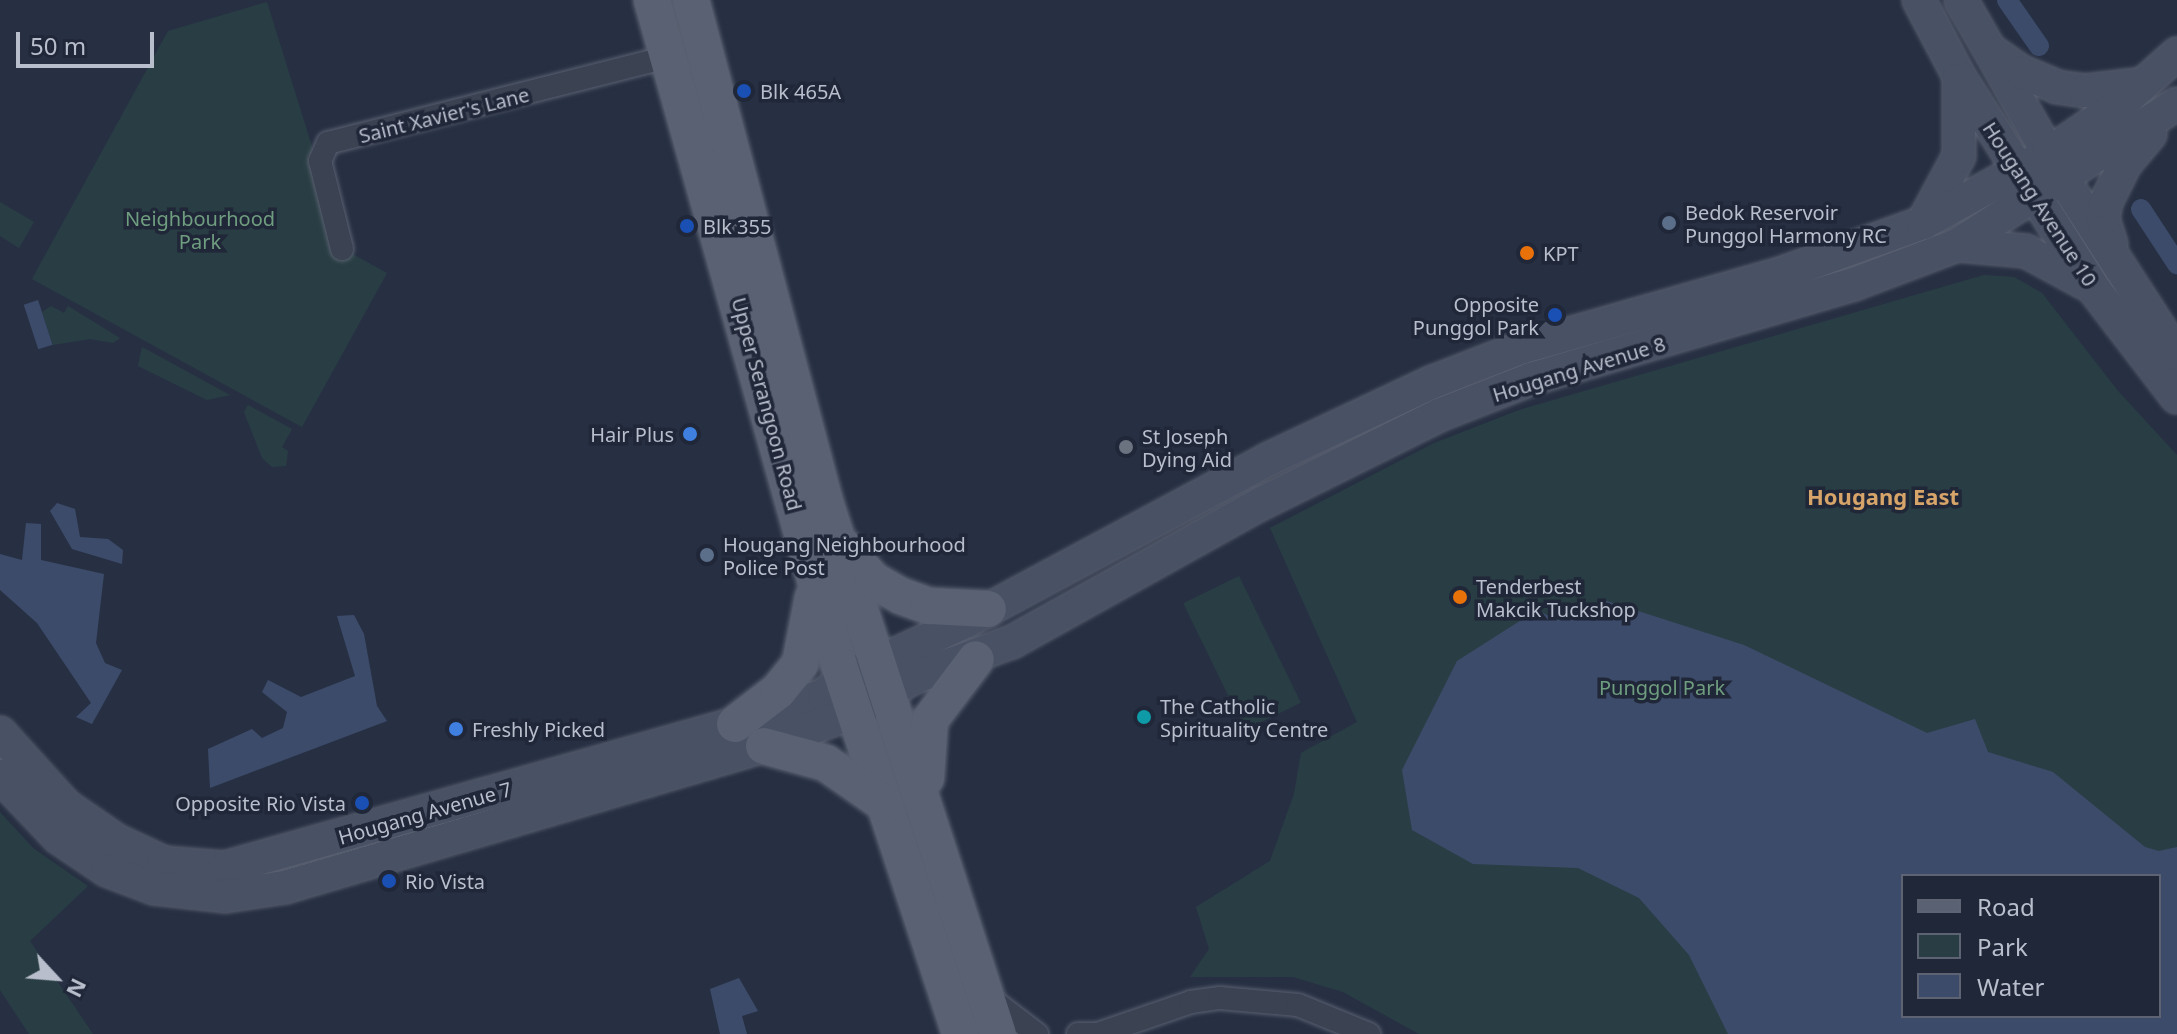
<!DOCTYPE html>
<style>
body{margin:0}
#map{position:relative;width:2177px;height:1034px;overflow:hidden;background:#273043;font-family:"Noto Sans",sans-serif}
div>[style]{position:absolute}
.green>*{inset:0;background:#293e44;transform-origin:0 0}
.water>*{inset:0;background:#3d4b6b;transform-origin:0 0}
.canal>*{height:20px;margin:-10px;padding:0 10px;transform-origin:10px;border-radius:10px;background:#3d4b6b}
.roads{filter:drop-shadow(0 0 2px #596070) drop-shadow(0 0 2px #596070)}
.street>*{height:22px;margin:-11px;padding:0 11px;transform-origin:11px;border-radius:11px;background:#3b4252}
.secondary>*{height:32px;margin:-16px;padding:0 16px;transform-origin:16px;border-radius:16px;background:#495165}
.primary>*{height:36px;margin:-18px;padding:0 18px;transform-origin:18px;border-radius:18px;background:#596172}
.dots>*{width:22px;height:22px;translate:-50% -50%;box-sizing:border-box;border:4px solid #202738;border-radius:50%}
span{translate:-50% -50%;white-space:nowrap;text-align:center;line-height:1.15;-webkit-text-stroke:7px #202738;paint-order:stroke}
.poi-label{font-size:20px;color:#b8becc}
.left{translate:0 -50%;text-align:left}
.right{translate:-100% -50%;text-align:right}
.street-label{font-size:20px;color:#b8becc}
.park-label{font-size:20px;color:#6f9d7f}
.neighbourhood-label{font-size:22px;color:#d7a469;font-weight:700}
.legend{position:absolute;left:1901px;top:874px;width:260px;height:144px;box-sizing:border-box;background:#202738;border:2px solid #5d6373;margin:0;padding:10px 14px;list-style:none;font-size:24px;color:#b8becc}
.legend li{display:flex;align-items:center;gap:16px;height:40px}
.legend b{width:40px;border:2px solid #5d6373}
.north{position:absolute;left:16px;top:938px;width:80px;height:80px;-webkit-text-stroke:6px #202738;paint-order:stroke;rotate:116deg;font-size:22px;font-weight:700;line-height:32px;text-align:center;color:#b8becc}
.north::after{content:'';display:block;margin:auto;width:28px;height:36px;background:#b8becc;clip-path:polygon(50% 0,100% 100%,50% 72%,0 100%)}
.scale{position:absolute;left:16px;top:32px;width:138px;height:36px;box-sizing:border-box;border:4px solid #b8becc;border-top:0;padding-left:10px;font-size:24px;line-height:28px;white-space:nowrap;color:#b8becc;-webkit-text-stroke:6px #202738;paint-order:stroke}
</style>
<div id="map">
<div class="green">
<div style="clip-path:polygon(267px 2px,314px 153px,308px 155px,334px 244px,387px 273px,302px 427px,32px 279px,168px 31px)"></div>
<div style="clip-path:polygon(0 202px,34px 222px,19px 248px,0 236px)"></div>
<div style="clip-path:polygon(evenodd,1984px 275px,2014px 277px,2042px 293px,2118px 391px,2177px 455px,2177px 1034px,1419px 1034px,1343px 992px,1293px 977px,1190px 977px,1209px 949px,1196px 907px,1270px 861px,1294px 794px,1301px 753px,1357px 722px,1270px 528px,1434px 443px,1519px 410px,1984px 275px,1903px 876px,2159px 876px,2159px 1016px,1903px 1016px,1903px 876px)"></div>
<div style="clip-path:polygon(51px 306px,64px 313px,68px 306px,120px 338px,113px 343px,90px 339px,53px 345px,42px 312px)"></div>
<div style="clip-path:polygon(142px 347px,230px 395px,207px 400px,138px 366px)"></div>
<div style="clip-path:polygon(248px 405px,292px 429px,282px 447px,288px 451px,286px 466px,272px 467px,262px 458px,244px 412px)"></div>
<div style="left:1239px;top:576px;width:141px;height:62px;rotate:64deg"></div>
<div style="clip-path:polygon(0 812px,33px 848px,88px 886px,30px 941px,93px 1034px,29px 1034px,0 990px)"></div>
</div>
<div class="water">
<div style="left:38px;top:300px;width:47px;height:15px;rotate:72deg"></div>
<div style="clip-path:polygon(57px 503px,75px 509px,80px 537px,108px 539px,123px 550px,122px 564px,72px 549px,50px 511px)"></div>
<div style="clip-path:polygon(26px 523px,41px 524px,41px 560px,104px 574px,96px 643px,105px 663px,122px 670px,92px 724px,76px 717px,91px 703px,37px 623px,0 590px,0 554px,22px 560px)"></div>
<div style="clip-path:polygon(evenodd,1607px 601px,1744px 645px,1927px 733px,1975px 719px,1988px 752px,2053px 772px,2145px 847px,2159px 851px,2177px 847px,2177px 1034px,1728px 1034px,1689px 955px,1639px 898px,1578px 868px,1473px 864px,1412px 830px,1402px 770px,1457px 661px,1537px 610px,1557px 620px,1607px 601px,1903px 876px,2159px 876px,2159px 1016px,1903px 1016px,1903px 876px)"></div>
<div style="clip-path:polygon(354px 615px,364px 634px,377px 706px,387px 721px,210px 788px,208px 749px,252px 729px,262px 738px,283px 728px,287px 712px,262px 692px,268px 680px,301px 697px,355px 676px,337px 616px)"></div>
<div style="clip-path:polygon(739px 978px,758px 1011px,742px 1016px,747px 1034px,720px 1034px,710px 989px)"></div>
</div>
<div class="canal">
<div style="left:2007px;top:0;width:56px;rotate:55.2deg"></div>
<div style="left:2141px;top:209px;width:66px;rotate:56.8deg"></div>
</div>
<div class="roads">
<div class="street">
<div style="left:342px;top:249px;width:91px;rotate:-104deg"></div>
<div style="left:320px;top:161px;width:20px;rotate:-66deg"></div>
<div style="left:328px;top:143px;width:351px;rotate:-14.2deg"></div>
<div style="left:991px;top:999px;width:58px;rotate:37.3deg"></div>
<div style="left:1078px;top:1034px;width:20px"></div>
<div style="left:1098px;top:1034px;width:98px;rotate:-19deg"></div>
<div style="left:1191px;top:1002px;width:29px;rotate:-8deg"></div>
<div style="left:1220px;top:998px;width:78px;rotate:5.1deg"></div>
<div style="left:1298px;top:1005px;width:77px;rotate:22.2deg"></div>
</div>
<div class="secondary">
<div style="left:1919px;top:0;width:86px;rotate:62.2deg"></div>
<div style="left:1959px;top:76px;width:252px;rotate:57.6deg"></div>
<div style="left:2094px;top:289px;width:136px;rotate:52.5deg"></div>
<div style="left:1961px;top:0;width:206px;rotate:60.3deg"></div>
<div style="left:2063px;top:179px;width:210px;rotate:57.1deg"></div>
<div style="left:1993px;top:52px;width:35px;rotate:35deg"></div>
<div style="left:2022px;top:72px;width:38px;rotate:23deg"></div>
<div style="left:2057px;top:87px;width:28px;rotate:8deg"></div>
<div style="left:2085px;top:91px;width:58px;rotate:-6.9deg"></div>
<div style="left:1924px;top:221px;width:74px;rotate:-61.7deg"></div>
<div style="left:1959px;top:156px;width:76px;rotate:-90deg"></div>
<div style="left:2111px;top:244px;width:25px;rotate:-108deg"></div>
<div style="left:2103px;top:220px;width:18px;rotate:-81deg"></div>
<div style="left:2106px;top:202px;width:42px;rotate:-63.4deg"></div>
<div style="left:2125px;top:164px;width:39px;rotate:-50deg"></div>
<div style="left:1957px;top:245px;width:69px;rotate:5deg"></div>
<div style="left:2026px;top:251px;width:67px;rotate:28.5deg"></div>
<div style="left:0;top:733px;width:98px;rotate:47.9deg"></div>
<div style="left:66px;top:806px;width:62px;rotate:34.5deg"></div>
<div style="left:117px;top:841px;width:52px;rotate:25.1deg"></div>
<div style="left:164px;top:863px;width:61px;rotate:4.7deg"></div>
<div style="left:225px;top:868px;width:530px;rotate:-15.77deg"></div>
<div style="left:735px;top:724px;width:94px;rotate:-18deg"></div>
<div style="left:824px;top:695px;width:25px;rotate:-40deg"></div>
<div style="left:843px;top:679px;width:137px;rotate:-25.1deg"></div>
<div style="left:967px;top:621px;width:340px;rotate:-28.2deg"></div>
<div style="left:1267px;top:460px;width:183px;rotate:-25.2deg"></div>
<div style="left:1433px;top:382px;width:93px;rotate:-21.3deg"></div>
<div style="left:1520px;top:348px;width:273px;rotate:-15.9deg"></div>
<div style="left:1783px;top:273px;width:149px;rotate:-19.7deg"></div>
<div style="left:1923px;top:223px;width:143px;rotate:-28.9deg"></div>
<div style="left:2048px;top:154px;width:90px;rotate:-34.6deg"></div>
<div style="left:2122px;top:103px;width:74px;rotate:-41.7deg"></div>
<div style="left:0;top:776px;width:84px;rotate:46.4deg"></div>
<div style="left:58px;top:837px;width:59px;rotate:34deg"></div>
<div style="left:107px;top:870px;width:50px;rotate:21deg"></div>
<div style="left:154px;top:888px;width:71px;rotate:6.4deg"></div>
<div style="left:225px;top:896px;width:61px;rotate:-8.5deg"></div>
<div style="left:285px;top:887px;width:499px;rotate:-16.4deg"></div>
<div style="left:764px;top:746px;width:98px;rotate:-20.8deg"></div>
<div style="left:856px;top:711px;width:66px;rotate:-30.1deg"></div>
<div style="left:913px;top:678px;width:105px;rotate:-20deg"></div>
<div style="left:1012px;top:642px;width:286px;rotate:-29.1deg"></div>
<div style="left:1262px;top:503px;width:198px;rotate:-26.4deg"></div>
<div style="left:1439px;top:415px;width:99px;rotate:-21.4deg"></div>
<div style="left:1531px;top:379px;width:337px;rotate:-16.4deg"></div>
<div style="left:1854px;top:284px;width:110px;rotate:-20.7deg"></div>
<div style="left:1957px;top:245px;width:261px;rotate:-32.7deg"></div>
</div>
<div class="primary">
<div style="left:652px;top:0;width:691px;rotate:74.29deg"></div>
<div style="left:839px;top:665px;width:388px;rotate:71.8deg"></div>
<div style="left:691px;top:0;width:520px;rotate:75.05deg"></div>
<div style="left:825px;top:502px;width:559px;rotate:71.99deg"></div>
<div style="left:844px;top:547px;width:44px;rotate:48.7deg"></div>
<div style="left:873px;top:580px;width:32px;rotate:30deg"></div>
<div style="left:901px;top:596px;width:30px;rotate:20deg"></div>
<div style="left:929px;top:606px;width:59px;rotate:2.9deg"></div>
<div style="left:735px;top:724px;width:54px;rotate:-37.5deg"></div>
<div style="left:778px;top:691px;width:35px;rotate:-51deg"></div>
<div style="left:800px;top:664px;width:68px;rotate:-79deg"></div>
<div style="left:764px;top:746px;width:64px;rotate:15.3deg"></div>
<div style="left:826px;top:763px;width:73px;rotate:35deg"></div>
<div style="left:926px;top:778px;width:58px;rotate:-86.1deg"></div>
<div style="left:930px;top:720px;width:76px;rotate:-53deg"></div>
</div>
</div>
<div class="dots">
<div style="left:744px;top:91px;background:#1a4fb4"></div>
<div style="left:1669px;top:223px;background:#5c6f8a"></div>
<div style="left:687px;top:226px;background:#1a4fb4"></div>
<div style="left:1527px;top:253px;background:#e8710a"></div>
<div style="left:1555px;top:315px;background:#1a4fb4"></div>
<div style="left:690px;top:434px;background:#3f7fe0"></div>
<div style="left:1126px;top:447px;background:#6b7280"></div>
<div style="left:707px;top:555px;background:#5c6f8a"></div>
<div style="left:1460px;top:597px;background:#e8710a"></div>
<div style="left:1144px;top:717px;background:#0f9aa8"></div>
<div style="left:456px;top:729px;background:#3f7fe0"></div>
<div style="left:362px;top:803px;background:#1a4fb4"></div>
<div style="left:389px;top:881px;background:#1a4fb4"></div>
</div>
<div class="poi-label">
<span class="left" style="left:760px;top:91px">Blk 465A</span>
<span class="left" style="left:1685px;top:224px">Bedok Reservoir<br>Punggol Harmony RC</span>
<span class="left" style="left:703px;top:226px">Blk 355</span>
<span class="left" style="left:1543px;top:253px">KPT</span>
<span class="right" style="left:1539px;top:316px">Opposite<br>Punggol Park</span>
<span class="right" style="left:674px;top:434px">Hair Plus</span>
<span class="left" style="left:1142px;top:448px">St Joseph<br>Dying Aid</span>
<span class="left" style="left:723px;top:556px">Hougang Neighbourhood<br>Police Post</span>
<span class="left" style="left:1476px;top:598px">Tenderbest<br>Makcik Tuckshop</span>
<span class="left" style="left:1160px;top:718px">The Catholic<br>Spirituality Centre</span>
<span class="left" style="left:472px;top:729px">Freshly Picked</span>
<span class="right" style="left:346px;top:803px">Opposite Rio Vista</span>
<span class="left" style="left:405px;top:881px">Rio Vista</span>
</div>
<div class="street-label">
<span style="left:444px;top:115px;rotate:-14deg">Saint Xavier's Lane</span>
<span style="left:2040px;top:204px;rotate:57deg">Hougang Avenue 10</span>
<span style="left:1579px;top:369px;rotate:-17deg">Hougang Avenue 8</span>
<span style="left:767px;top:404px;rotate:75deg">Upper Serangoon Road</span>
<span style="left:425px;top:813px;rotate:-16deg">Hougang Avenue 7</span>
</div>
<div class="park-label">
<span style="left:200px;top:230px">Neighbourhood<br>Park</span>
<span style="left:1662px;top:687px">Punggol Park</span>
</div>
<div class="neighbourhood-label">
<span style="left:1883px;top:497px">Hougang East</span>
</div>
<ul class="legend">
<li><b style="height:10px;background:#596172"></b>Road</li>
<li><b style="height:22px;background:#293e44"></b>Park</li>
<li><b style="height:22px;background:#3d4b6b"></b>Water</li>
</ul>
<div class="north">N</div>
<div class="scale">50 m</div>
</div>
